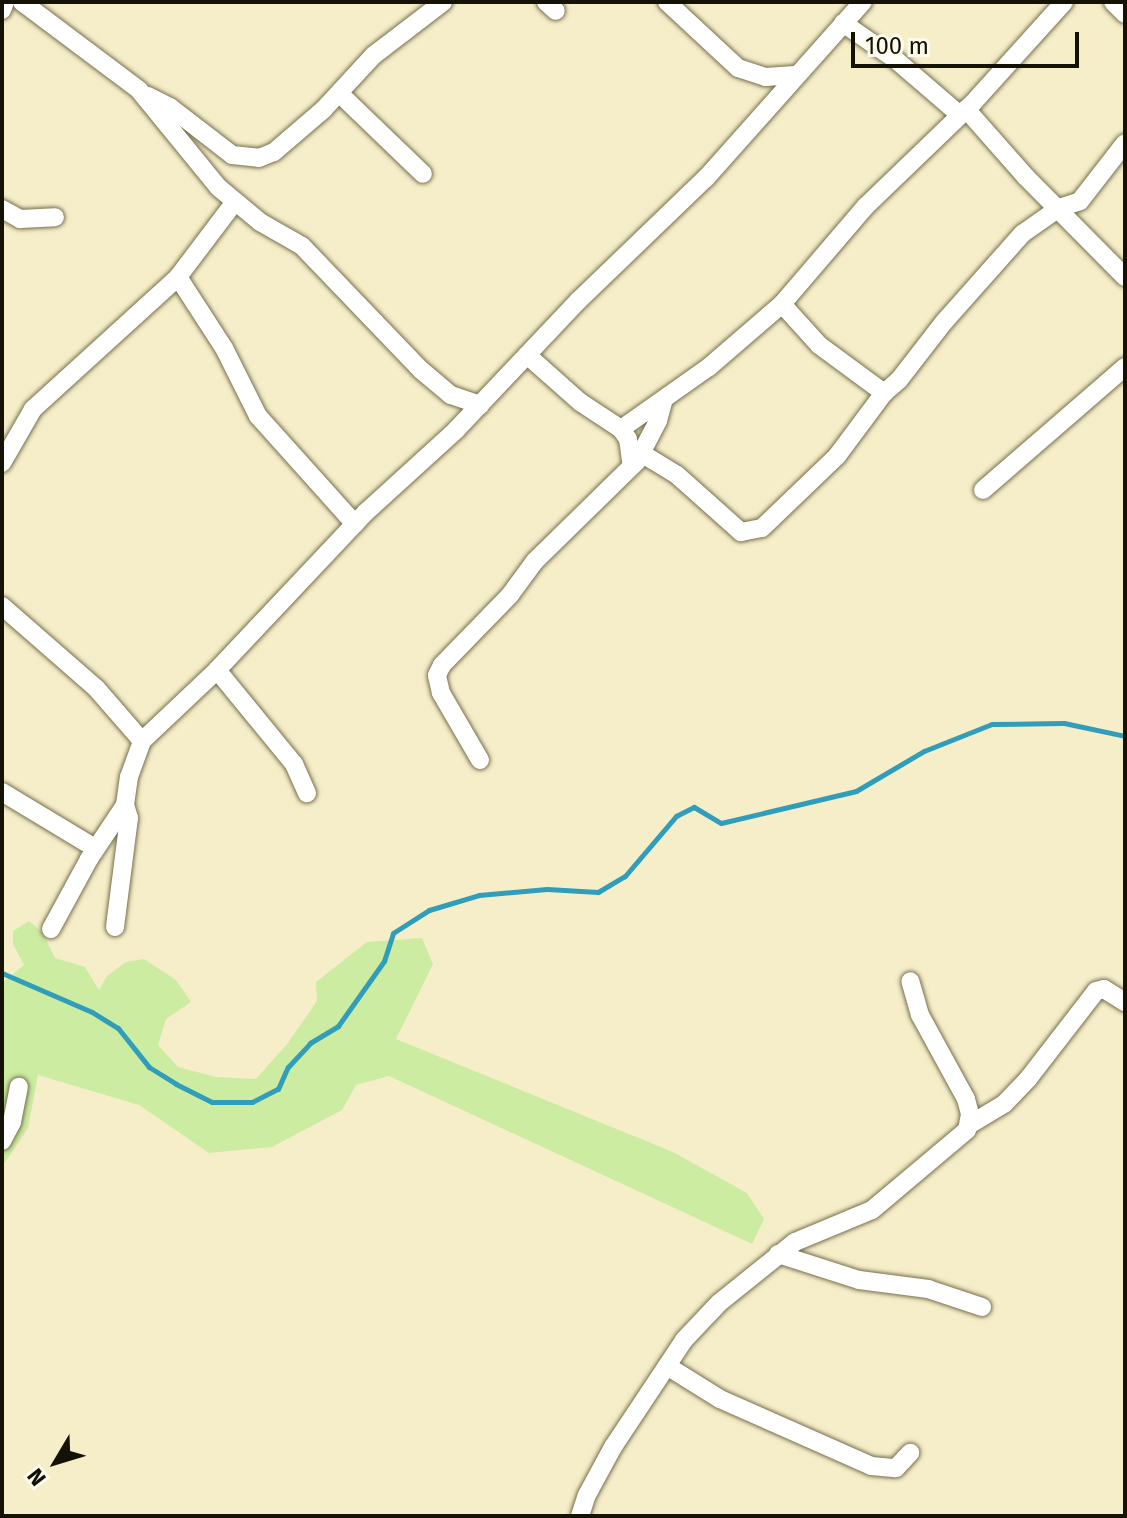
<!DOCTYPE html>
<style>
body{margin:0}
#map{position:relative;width:1127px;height:1518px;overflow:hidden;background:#f6eec9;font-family:"Fira Sans",sans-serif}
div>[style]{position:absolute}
.green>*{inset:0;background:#cceca1}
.stream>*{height:5px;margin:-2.5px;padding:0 2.5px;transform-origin:2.5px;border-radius:2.5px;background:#309eba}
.roads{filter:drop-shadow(0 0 2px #766f4d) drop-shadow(0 0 2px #766f4d)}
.street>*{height:18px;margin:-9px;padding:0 9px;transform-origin:9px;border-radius:9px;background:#fff}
span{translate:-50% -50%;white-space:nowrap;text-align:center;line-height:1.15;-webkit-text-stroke:7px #fefbec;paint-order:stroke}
.frame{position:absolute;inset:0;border:4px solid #141205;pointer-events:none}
.north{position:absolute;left:16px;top:1422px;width:80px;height:80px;-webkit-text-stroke:6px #fefbec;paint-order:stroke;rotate:232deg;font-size:22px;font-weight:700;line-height:32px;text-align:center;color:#141205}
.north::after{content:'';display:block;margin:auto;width:28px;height:36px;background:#141205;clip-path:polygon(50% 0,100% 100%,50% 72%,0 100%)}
.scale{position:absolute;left:851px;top:32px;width:228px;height:36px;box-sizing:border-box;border:4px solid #141205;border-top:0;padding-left:10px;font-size:24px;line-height:28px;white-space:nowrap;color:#141205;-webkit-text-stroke:6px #fefbec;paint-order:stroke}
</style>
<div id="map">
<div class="green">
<div style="clip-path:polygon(29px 921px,43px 933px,55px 958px,85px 967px,99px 990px,107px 976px,126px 962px,144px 959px,176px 980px,191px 1002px,166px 1019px,158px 1045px,178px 1067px,216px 1077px,256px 1079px,288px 1043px,317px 1001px,316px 982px,367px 942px,422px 938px,433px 964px,396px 1039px,673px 1152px,747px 1193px,764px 1219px,752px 1244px,389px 1076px,356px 1085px,342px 1110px,272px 1147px,209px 1153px,139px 1105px,38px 1075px,28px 1128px,2px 1167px,2px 983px,24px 965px,13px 944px,13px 931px)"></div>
</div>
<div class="stream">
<div style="left:2px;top:973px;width:98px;rotate:23.4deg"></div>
<div style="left:92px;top:1012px;width:31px;rotate:32deg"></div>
<div style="left:118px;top:1028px;width:50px;rotate:51.5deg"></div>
<div style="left:149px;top:1067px;width:32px;rotate:32deg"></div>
<div style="left:176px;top:1084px;width:40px;rotate:26.6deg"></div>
<div style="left:212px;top:1102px;width:40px"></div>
<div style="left:252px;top:1102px;width:29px;rotate:-27deg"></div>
<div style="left:278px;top:1089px;width:24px;rotate:-66deg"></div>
<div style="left:288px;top:1067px;width:33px;rotate:-47deg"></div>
<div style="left:310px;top:1043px;width:33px;rotate:-31deg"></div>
<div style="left:338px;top:1026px;width:80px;rotate:-54.7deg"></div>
<div style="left:384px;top:961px;width:29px;rotate:-72deg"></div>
<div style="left:393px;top:933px;width:43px;rotate:-32.6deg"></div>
<div style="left:429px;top:910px;width:52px;rotate:-16.7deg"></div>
<div style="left:479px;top:895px;width:68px;rotate:-5deg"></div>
<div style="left:547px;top:889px;width:51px;rotate:3.4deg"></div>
<div style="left:598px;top:892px;width:31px;rotate:-31deg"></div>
<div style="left:625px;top:876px;width:79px;rotate:-49.6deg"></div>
<div style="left:676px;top:816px;width:20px;rotate:-27deg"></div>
<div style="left:694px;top:807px;width:31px;rotate:31deg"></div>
<div style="left:721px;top:823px;width:139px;rotate:-13.3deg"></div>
<div style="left:856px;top:791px;width:79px;rotate:-30.5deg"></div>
<div style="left:924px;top:751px;width:73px;rotate:-21.7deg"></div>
<div style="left:992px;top:724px;width:72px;rotate:-0.8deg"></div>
<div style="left:1064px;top:723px;width:62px;rotate:12deg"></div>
</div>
<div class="roads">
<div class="street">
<div style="left:22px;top:2px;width:146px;rotate:36.9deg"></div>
<div style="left:139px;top:90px;width:125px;rotate:50.8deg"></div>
<div style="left:218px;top:187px;width:55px;rotate:39.8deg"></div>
<div style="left:260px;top:222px;width:48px;rotate:29.7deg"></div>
<div style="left:302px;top:246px;width:172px;rotate:46.2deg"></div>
<div style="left:421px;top:370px;width:39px;rotate:40deg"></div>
<div style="left:451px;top:395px;width:31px;rotate:19deg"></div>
<div style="left:546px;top:2px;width:13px;rotate:42deg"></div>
<div style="left:667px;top:2px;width:97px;rotate:42.9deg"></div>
<div style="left:738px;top:68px;width:29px;rotate:18deg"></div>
<div style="left:766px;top:77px;width:29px;rotate:-4deg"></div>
<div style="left:1113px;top:2px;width:17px;rotate:45deg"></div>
<div style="left:2px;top:10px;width:9px;rotate:-69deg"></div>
<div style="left:843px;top:23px;width:65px;rotate:34.9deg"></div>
<div style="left:896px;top:60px;width:84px;rotate:40.7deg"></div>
<div style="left:340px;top:94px;width:115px;rotate:43.9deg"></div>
<div style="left:148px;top:96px;width:25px;rotate:27deg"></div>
<div style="left:170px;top:107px;width:78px;rotate:37.7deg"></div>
<div style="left:232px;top:155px;width:27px;rotate:6deg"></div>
<div style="left:259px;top:158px;width:16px;rotate:-22deg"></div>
<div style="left:274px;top:152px;width:65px;rotate:-40.6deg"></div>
<div style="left:323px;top:110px;width:75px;rotate:-47.2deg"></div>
<div style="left:374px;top:55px;width:87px;rotate:-37.5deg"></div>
<div style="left:966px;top:109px;width:91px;rotate:48.6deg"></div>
<div style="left:1026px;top:177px;width:141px;rotate:45.3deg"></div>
<div style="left:2px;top:209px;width:21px;rotate:29deg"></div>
<div style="left:20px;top:219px;width:35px;rotate:-3deg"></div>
<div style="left:178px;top:277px;width:85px;rotate:57.1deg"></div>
<div style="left:224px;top:348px;width:76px;rotate:63.4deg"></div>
<div style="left:258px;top:416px;width:145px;rotate:48.1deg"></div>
<div style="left:782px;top:304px;width:55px;rotate:47.9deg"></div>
<div style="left:819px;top:345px;width:81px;rotate:36.4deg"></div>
<div style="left:527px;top:355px;width:71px;rotate:41.6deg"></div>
<div style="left:580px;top:402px;width:49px;rotate:33.4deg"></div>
<div style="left:621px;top:429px;width:12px;rotate:55deg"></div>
<div style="left:628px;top:439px;width:27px;rotate:82deg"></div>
<div style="left:621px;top:429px;width:108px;rotate:-35.2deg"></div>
<div style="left:709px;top:367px;width:96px;rotate:-40.8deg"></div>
<div style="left:782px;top:304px;width:129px;rotate:-49.4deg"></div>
<div style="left:866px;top:206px;width:146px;rotate:-43.9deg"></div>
<div style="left:971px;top:105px;width:139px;rotate:-47.9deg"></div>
<div style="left:641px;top:453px;width:42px;rotate:31.4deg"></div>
<div style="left:677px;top:475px;width:86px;rotate:41.7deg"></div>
<div style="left:741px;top:532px;width:21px;rotate:-11deg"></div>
<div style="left:762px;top:528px;width:104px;rotate:-43.8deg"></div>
<div style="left:837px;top:456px;width:79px;rotate:-53.3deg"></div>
<div style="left:884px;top:393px;width:20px;rotate:-41deg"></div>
<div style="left:899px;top:380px;width:73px;rotate:-52.2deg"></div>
<div style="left:944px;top:322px;width:118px;rotate:-48.4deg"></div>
<div style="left:1022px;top:234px;width:45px;rotate:-35.1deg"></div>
<div style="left:1059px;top:208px;width:22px;rotate:-18deg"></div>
<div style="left:1080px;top:201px;width:73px;rotate:-52.2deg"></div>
<div style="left:2px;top:463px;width:62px;rotate:-60.1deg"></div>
<div style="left:33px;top:409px;width:196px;rotate:-42.3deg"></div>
<div style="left:178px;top:277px;width:93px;rotate:-52.9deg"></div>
<div style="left:983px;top:490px;width:188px;rotate:-40.9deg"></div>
<div style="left:2px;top:606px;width:125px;rotate:41.1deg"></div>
<div style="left:96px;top:688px;width:70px;rotate:49deg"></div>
<div style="left:142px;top:741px;width:103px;rotate:-43.4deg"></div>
<div style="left:217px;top:670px;width:217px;rotate:-46.7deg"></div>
<div style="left:366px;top:512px;width:122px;rotate:-42.3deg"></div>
<div style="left:456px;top:430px;width:178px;rotate:-46.6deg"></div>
<div style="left:578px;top:301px;width:178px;rotate:-43.9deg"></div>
<div style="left:706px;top:178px;width:236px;rotate:-48.3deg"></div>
<div style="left:217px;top:670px;width:122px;rotate:50.7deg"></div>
<div style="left:294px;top:764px;width:32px;rotate:66deg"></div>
<div style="left:480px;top:760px;width:78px;rotate:-120.2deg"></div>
<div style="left:441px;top:693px;width:18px;rotate:-103deg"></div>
<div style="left:437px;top:675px;width:11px;rotate:-63deg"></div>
<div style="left:442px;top:665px;width:98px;rotate:-45.8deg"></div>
<div style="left:510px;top:595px;width:42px;rotate:-53.7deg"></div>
<div style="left:535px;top:561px;width:143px;rotate:-44.4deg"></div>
<div style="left:637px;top:461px;width:45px;rotate:-62.3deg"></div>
<div style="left:658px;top:421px;width:20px;rotate:-75deg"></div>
<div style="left:2px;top:792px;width:109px;rotate:31.1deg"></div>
<div style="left:115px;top:927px;width:110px;rotate:-82.7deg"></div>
<div style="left:129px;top:818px;width:14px;rotate:-107deg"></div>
<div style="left:51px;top:929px;width:80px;rotate:-61.5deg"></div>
<div style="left:89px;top:859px;width:65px;rotate:-56.3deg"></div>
<div style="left:125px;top:805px;width:28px;rotate:-82deg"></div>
<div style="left:129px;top:777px;width:38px;rotate:-70deg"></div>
<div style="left:969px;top:1125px;width:41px;rotate:-31deg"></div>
<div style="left:1004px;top:1104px;width:35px;rotate:-46deg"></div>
<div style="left:1028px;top:1079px;width:111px;rotate:-52.3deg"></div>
<div style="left:1096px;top:991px;width:8px;rotate:-14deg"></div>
<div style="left:1104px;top:989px;width:25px;rotate:32deg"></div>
<div style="left:2px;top:1141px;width:21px;rotate:-62deg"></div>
<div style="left:12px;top:1122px;width:36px;rotate:-79deg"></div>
<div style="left:778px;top:1254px;width:85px;rotate:17.8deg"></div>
<div style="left:859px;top:1280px;width:70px;rotate:7.4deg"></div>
<div style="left:928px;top:1289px;width:57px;rotate:18.4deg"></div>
<div style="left:667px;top:1366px;width:62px;rotate:31.9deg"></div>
<div style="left:720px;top:1399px;width:165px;rotate:23.9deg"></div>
<div style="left:871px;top:1466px;width:25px;rotate:5deg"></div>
<div style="left:896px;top:1468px;width:21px;rotate:-47deg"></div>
<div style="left:580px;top:1516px;width:22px;rotate:-72deg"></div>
<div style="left:587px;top:1495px;width:55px;rotate:-61.6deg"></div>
<div style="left:613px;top:1447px;width:128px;rotate:-56.4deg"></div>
<div style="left:684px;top:1340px;width:51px;rotate:-46.6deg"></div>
<div style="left:719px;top:1303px;width:97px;rotate:-38.8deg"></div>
<div style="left:795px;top:1242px;width:83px;rotate:-22.6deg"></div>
<div style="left:872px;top:1210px;width:124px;rotate:-40.1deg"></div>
<div style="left:967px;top:1130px;width:16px;rotate:-79deg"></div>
<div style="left:970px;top:1114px;width:16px;rotate:-105deg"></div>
<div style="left:966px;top:1099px;width:96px;rotate:-118.7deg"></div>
<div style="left:920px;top:1015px;width:35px;rotate:-106deg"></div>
</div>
</div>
<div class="frame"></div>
<div class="north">N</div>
<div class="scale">100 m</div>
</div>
